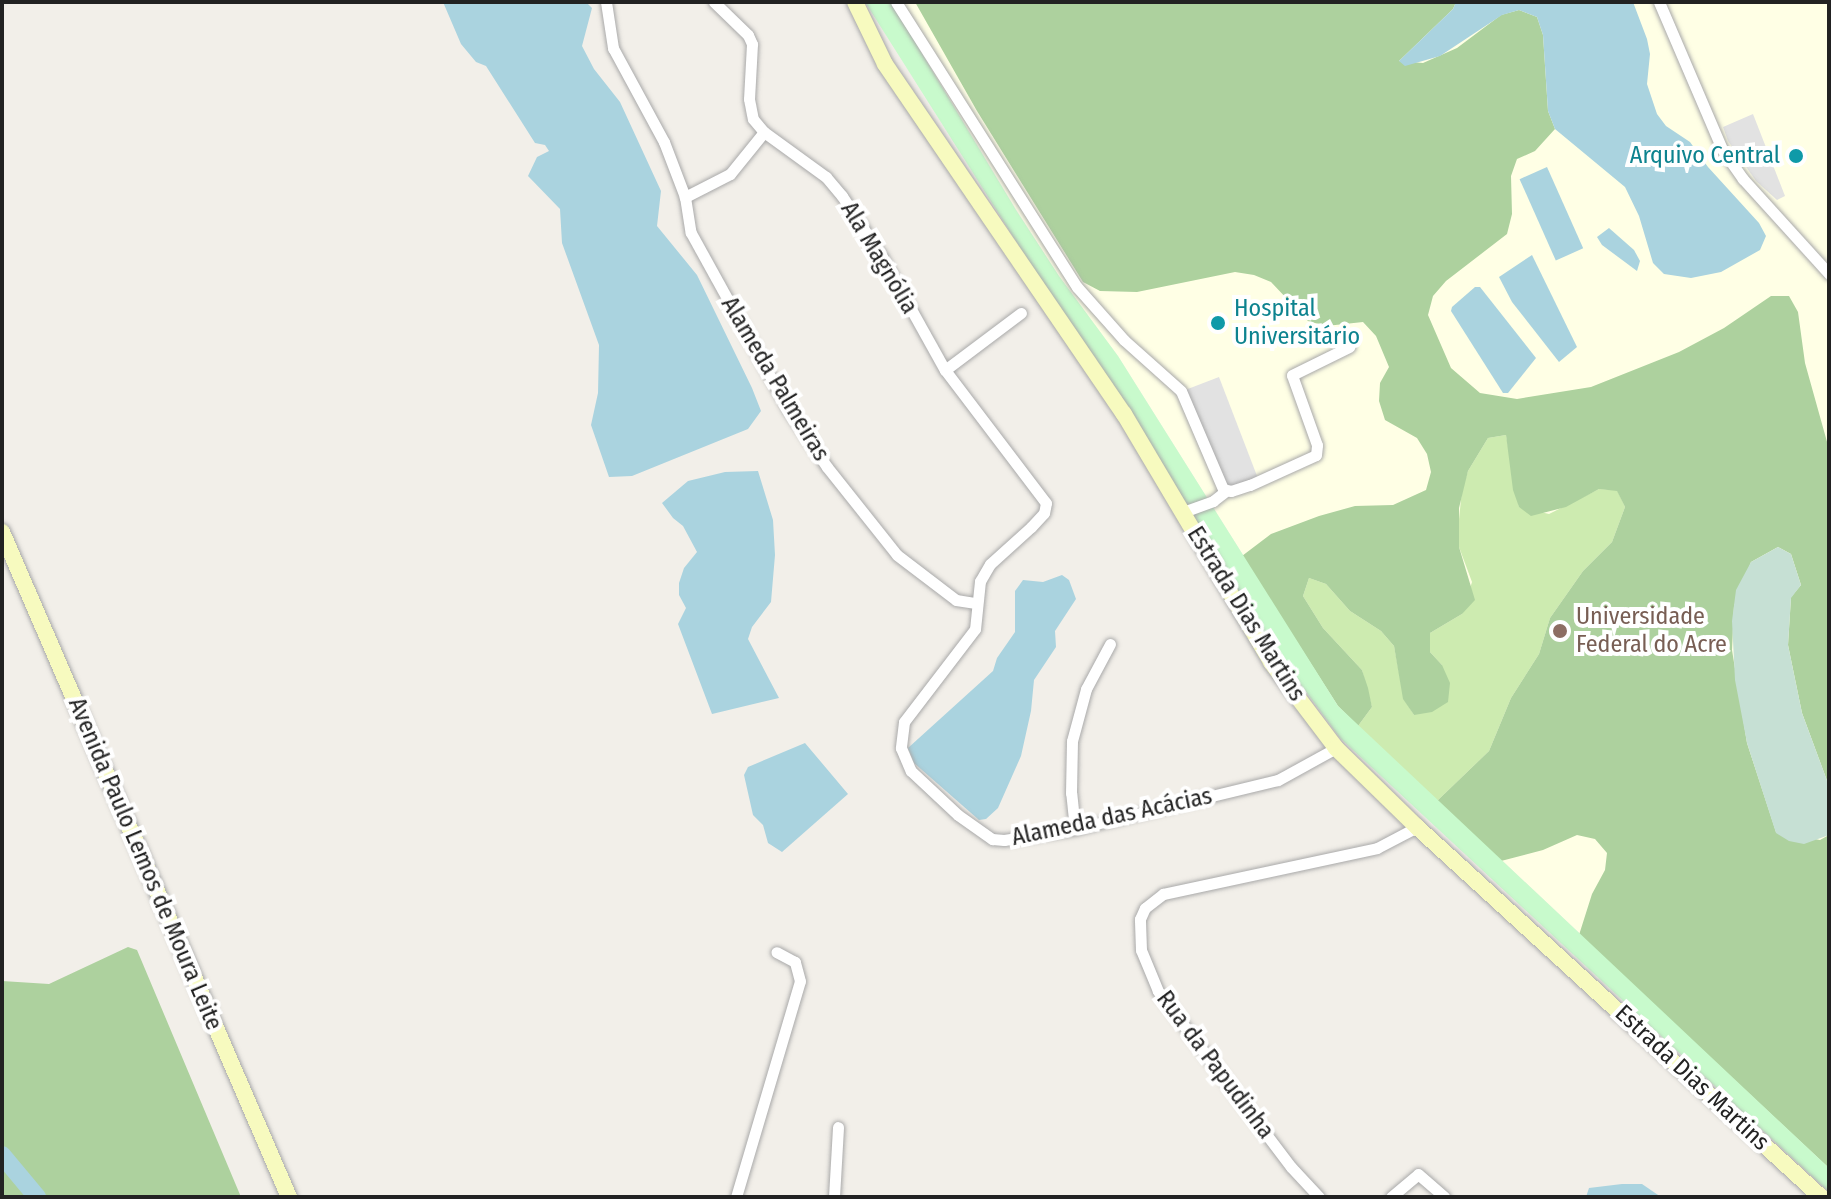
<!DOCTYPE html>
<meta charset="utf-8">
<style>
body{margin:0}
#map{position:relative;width:1831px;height:1199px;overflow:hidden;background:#f2efe9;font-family:"Fira Sans Condensed",sans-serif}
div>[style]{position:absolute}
.education>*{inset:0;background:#ffffe5}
.grass>*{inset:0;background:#cdebb0}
.forest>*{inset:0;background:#add19e}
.wetland>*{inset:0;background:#c6e0d4}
.park>*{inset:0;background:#c8facc}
.parking>*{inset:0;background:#e2e2e2;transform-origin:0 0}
.water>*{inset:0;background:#aad3df;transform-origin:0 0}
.river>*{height:18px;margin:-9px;padding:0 9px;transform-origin:9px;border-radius:9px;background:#aad3df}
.roads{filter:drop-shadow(0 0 2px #a9a9a9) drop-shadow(0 0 2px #a9a9a9)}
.street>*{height:11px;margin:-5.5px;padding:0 5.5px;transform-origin:5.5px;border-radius:5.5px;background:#fff}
.secondary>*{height:16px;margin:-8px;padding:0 8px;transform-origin:8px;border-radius:8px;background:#f7fabf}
.dots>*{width:22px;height:22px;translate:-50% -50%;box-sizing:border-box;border:4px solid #fff;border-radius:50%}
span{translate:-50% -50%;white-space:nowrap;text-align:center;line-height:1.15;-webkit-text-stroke:8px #fff;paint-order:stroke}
.culture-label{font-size:24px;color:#0d838f}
.right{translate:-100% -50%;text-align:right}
.left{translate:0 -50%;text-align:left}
.street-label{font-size:24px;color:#222}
.education-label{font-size:24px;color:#785e54}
.frame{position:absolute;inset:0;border:4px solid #222;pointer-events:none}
</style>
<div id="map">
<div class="education">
<div style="clip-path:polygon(891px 2px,1829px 2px,1829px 1168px,1338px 706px,1118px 356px,1059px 276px,1016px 209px)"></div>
</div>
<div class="grass">
<div style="clip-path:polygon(1506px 435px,1519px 507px,1549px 514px,1599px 489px,1617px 490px,1625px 507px,1612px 542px,1583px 571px,1550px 618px,1539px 654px,1511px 698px,1489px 751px,1437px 801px,1358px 726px,1372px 707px,1362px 670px,1323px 628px,1303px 596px,1309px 578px,1326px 584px,1350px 611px,1381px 631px,1394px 646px,1404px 699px,1414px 715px,1442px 665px,1430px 652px,1430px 633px,1462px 614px,1472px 582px,1459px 547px,1458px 529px,1462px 490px,1468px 471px,1488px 438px)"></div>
</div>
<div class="forest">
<div style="clip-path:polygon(915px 2px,1456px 2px,1453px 9px,1399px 61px,1423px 63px,1457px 48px,1501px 15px,1519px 10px,1537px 17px,1543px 35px,1548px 111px,1555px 129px,1535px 151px,1517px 159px,1511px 176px,1512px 214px,1507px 234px,1446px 281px,1433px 296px,1428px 315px,1451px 368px,1480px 393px,1517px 399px,1591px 387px,1679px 352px,1724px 328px,1771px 296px,1789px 296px,1798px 312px,1805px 363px,1829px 449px,1829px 786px,1802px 713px,1788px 645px,1791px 597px,1801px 585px,1791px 554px,1778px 547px,1751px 562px,1734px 606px,1732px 650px,1747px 743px,1776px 832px,1820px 840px,1829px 835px,1829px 1168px,1579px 935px,1592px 894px,1605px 870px,1607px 853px,1595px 839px,1577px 835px,1543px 850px,1501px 861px,1437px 801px,1489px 751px,1511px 698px,1539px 654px,1550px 618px,1583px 571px,1612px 542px,1625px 507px,1617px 491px,1599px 489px,1566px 507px,1531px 516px,1519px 507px,1513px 490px,1506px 435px,1488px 438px,1468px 471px,1459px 508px,1459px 547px,1475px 600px,1462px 614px,1430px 633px,1430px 652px,1442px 665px,1450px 683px,1448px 702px,1432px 712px,1414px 715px,1403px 699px,1394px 646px,1381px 631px,1350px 611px,1326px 584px,1309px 578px,1303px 596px,1323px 628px,1362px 670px,1368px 688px,1372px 707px,1358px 726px,1338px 706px,1242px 556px,1271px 534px,1319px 516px,1355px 506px,1393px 505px,1426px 490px,1431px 472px,1427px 454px,1417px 438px,1385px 420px,1379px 401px,1380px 383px,1389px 367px,1376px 336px,1363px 322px,1326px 326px,1308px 321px,1271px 282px,1254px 275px,1235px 272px,1137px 292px,1100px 291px,1083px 282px,977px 111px)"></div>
<div style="clip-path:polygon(128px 947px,137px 950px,241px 1197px,2px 1197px,2px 981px,49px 984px)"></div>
</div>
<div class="wetland">
<div style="clip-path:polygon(1778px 547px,1791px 554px,1801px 585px,1791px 598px,1788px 645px,1802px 713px,1829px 786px,1829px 835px,1804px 844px,1789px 841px,1776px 833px,1747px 743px,1735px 680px,1732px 621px,1736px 590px,1751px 562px)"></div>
</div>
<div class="park">
<div style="clip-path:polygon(865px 2px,891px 2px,1016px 210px,1059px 276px,1118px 356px,1338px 706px,1829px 1168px,1829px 1192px,1340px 738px,1268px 640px)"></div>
</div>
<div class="parking">
<div style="clip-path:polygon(1753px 114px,1785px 196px,1777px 200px,1756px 181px,1728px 141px,1723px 127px)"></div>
<div style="left:1219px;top:377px;width:108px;height:37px;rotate:69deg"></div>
</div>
<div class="water">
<div style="clip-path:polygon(443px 2px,586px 2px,592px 8px,582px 46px,594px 69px,620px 102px,661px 191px,657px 226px,697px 275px,752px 388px,761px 411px,748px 429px,632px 476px,609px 477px,591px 425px,598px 393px,599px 345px,562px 243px,560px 209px,528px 176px,537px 157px,549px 151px,545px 145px,535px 143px,486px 66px,476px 62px,461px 44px)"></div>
<div style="clip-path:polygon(1456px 2px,1633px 2px,1647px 39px,1650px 54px,1647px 84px,1657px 114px,1666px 126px,1690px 142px,1708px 167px,1759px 223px,1766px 236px,1760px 250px,1721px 272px,1691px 278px,1664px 274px,1653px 263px,1639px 216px,1625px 187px,1555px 129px,1548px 111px,1543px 35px,1537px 17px,1519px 10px,1502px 15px,1440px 56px,1405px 66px,1399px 61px,1453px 9px)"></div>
<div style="left:1547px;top:167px;width:89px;height:30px;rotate:66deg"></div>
<div style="clip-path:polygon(1609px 228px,1634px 250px,1640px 261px,1637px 271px,1602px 245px,1597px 237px)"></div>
<div style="clip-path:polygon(1532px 255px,1577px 347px,1559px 362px,1512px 302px,1499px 277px)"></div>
<div style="clip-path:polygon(1475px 287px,1480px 287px,1536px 358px,1508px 393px,1503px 393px,1451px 311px,1452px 307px)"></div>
<div style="clip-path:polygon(758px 471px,773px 520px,775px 555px,771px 602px,752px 627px,748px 639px,779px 698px,712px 714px,678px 624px,686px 608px,679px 595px,679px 583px,684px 568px,697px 552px,683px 526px,673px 518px,662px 503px,688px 481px,725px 472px)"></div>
<div style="clip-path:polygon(1062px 575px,1069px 580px,1076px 599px,1055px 631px,1056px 647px,1034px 680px,1031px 711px,1021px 756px,998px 808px,986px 819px,979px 820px,914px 763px,908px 748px,993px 671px,997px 658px,1015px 632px,1015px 591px,1023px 580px,1043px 582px)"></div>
<div style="clip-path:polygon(805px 743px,848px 794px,782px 852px,768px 843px,763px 825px,753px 815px,744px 775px,748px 767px)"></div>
<div style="clip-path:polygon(1622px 1184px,1642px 1184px,1661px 1197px,1586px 1197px,1589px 1188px)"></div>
</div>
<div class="river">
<div style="left:2px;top:1155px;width:55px;rotate:50.2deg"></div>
</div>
<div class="roads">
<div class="street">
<div style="left:606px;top:2px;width:47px;rotate:81.3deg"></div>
<div style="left:613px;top:48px;width:107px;rotate:61.5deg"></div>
<div style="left:664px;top:142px;width:59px;rotate:69.1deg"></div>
<div style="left:714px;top:2px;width:47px;rotate:44.1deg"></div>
<div style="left:748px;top:35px;width:10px;rotate:66deg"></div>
<div style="left:752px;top:44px;width:55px;rotate:93.1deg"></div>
<div style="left:749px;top:99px;width:20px;rotate:79deg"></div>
<div style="left:753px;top:119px;width:17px;rotate:50deg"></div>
<div style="left:764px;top:132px;width:77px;rotate:36deg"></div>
<div style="left:826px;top:177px;width:25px;rotate:50deg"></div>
<div style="left:842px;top:196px;width:73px;rotate:56.7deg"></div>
<div style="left:882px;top:257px;width:129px;rotate:60.9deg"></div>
<div style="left:945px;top:370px;width:167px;rotate:52.8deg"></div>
<div style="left:1046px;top:503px;width:10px;rotate:101deg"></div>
<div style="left:1044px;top:513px;width:19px;rotate:133deg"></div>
<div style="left:1031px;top:527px;width:55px;rotate:137.9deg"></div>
<div style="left:990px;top:564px;width:20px;rotate:120deg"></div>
<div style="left:980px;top:581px;width:48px;rotate:95.9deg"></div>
<div style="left:975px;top:629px;width:117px;rotate:127.4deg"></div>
<div style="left:904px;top:722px;width:26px;rotate:97deg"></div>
<div style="left:901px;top:748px;width:25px;rotate:67deg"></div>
<div style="left:911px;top:771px;width:64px;rotate:43.1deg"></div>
<div style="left:958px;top:815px;width:42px;rotate:35.2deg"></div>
<div style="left:992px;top:839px;width:12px;rotate:5deg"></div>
<div style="left:1004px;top:840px;width:72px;rotate:-8.8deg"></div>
<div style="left:1075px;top:829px;width:209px;rotate:-13.6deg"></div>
<div style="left:1278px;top:780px;width:66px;rotate:-28.9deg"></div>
<div style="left:896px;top:2px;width:338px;rotate:57.6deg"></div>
<div style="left:1077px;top:287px;width:71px;rotate:48.4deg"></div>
<div style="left:1124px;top:340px;width:76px;rotate:41.8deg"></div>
<div style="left:1181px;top:391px;width:107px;rotate:66.8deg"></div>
<div style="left:1223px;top:489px;width:8px;rotate:14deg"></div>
<div style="left:1231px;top:491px;width:20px;rotate:-18deg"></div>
<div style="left:1250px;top:485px;width:72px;rotate:-24.4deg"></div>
<div style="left:1316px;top:455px;width:10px;rotate:-84deg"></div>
<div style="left:1317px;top:445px;width:74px;rotate:-109.7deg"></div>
<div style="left:1292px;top:375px;width:64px;rotate:-26.2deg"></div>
<div style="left:1659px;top:2px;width:160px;rotate:66.8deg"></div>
<div style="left:1722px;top:149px;width:37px;rotate:55deg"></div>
<div style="left:1743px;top:179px;width:128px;rotate:47.8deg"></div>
<div style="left:764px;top:132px;width:54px;rotate:129deg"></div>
<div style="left:730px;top:174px;width:51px;rotate:152.9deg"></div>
<div style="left:685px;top:197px;width:36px;rotate:81deg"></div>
<div style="left:691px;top:233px;width:201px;rotate:61.1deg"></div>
<div style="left:788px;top:409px;width:70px;rotate:56.1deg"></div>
<div style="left:827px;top:467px;width:112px;rotate:51.5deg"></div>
<div style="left:897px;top:555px;width:74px;rotate:37.3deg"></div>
<div style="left:956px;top:600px;width:20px;rotate:9deg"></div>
<div style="left:945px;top:370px;width:95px;rotate:-36.9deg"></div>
<div style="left:1183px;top:512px;width:32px;rotate:-20deg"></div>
<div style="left:1213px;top:501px;width:16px;rotate:-38deg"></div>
<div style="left:1075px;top:829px;width:36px;rotate:-96deg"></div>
<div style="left:1071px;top:793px;width:52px;rotate:-88.9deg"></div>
<div style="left:1072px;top:741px;width:54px;rotate:-74.9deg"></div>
<div style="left:1086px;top:689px;width:51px;rotate:-61.9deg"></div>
<div style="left:736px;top:1197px;width:225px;rotate:-73.5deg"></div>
<div style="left:800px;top:981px;width:20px;rotate:-105deg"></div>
<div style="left:795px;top:962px;width:21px;rotate:-152deg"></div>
<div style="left:834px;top:1197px;width:70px;rotate:-86.7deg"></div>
<div style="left:1319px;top:1197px;width:41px;rotate:-133deg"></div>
<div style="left:1291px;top:1167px;width:221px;rotate:-127.1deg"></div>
<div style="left:1158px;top:991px;width:44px;rotate:-112.5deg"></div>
<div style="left:1141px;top:950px;width:31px;rotate:-92deg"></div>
<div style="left:1140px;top:919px;width:12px;rotate:-66deg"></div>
<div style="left:1145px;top:908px;width:23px;rotate:-38deg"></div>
<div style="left:1163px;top:894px;width:219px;rotate:-12.1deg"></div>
<div style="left:1377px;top:848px;width:45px;rotate:-27.7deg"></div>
<div style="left:1391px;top:1197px;width:35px;rotate:-40deg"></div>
<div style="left:1418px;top:1174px;width:35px;rotate:41deg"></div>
</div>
<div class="secondary">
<div style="left:855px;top:2px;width:69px;rotate:64.2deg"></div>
<div style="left:885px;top:64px;width:424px;rotate:55.7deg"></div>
<div style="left:1124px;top:414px;width:288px;rotate:59.3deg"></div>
<div style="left:1271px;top:662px;width:108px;rotate:52.9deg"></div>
<div style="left:1336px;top:748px;width:113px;rotate:44.3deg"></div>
<div style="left:1417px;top:827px;width:548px;rotate:42.48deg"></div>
<div style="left:2px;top:532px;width:724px;rotate:66.66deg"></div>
</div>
</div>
<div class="dots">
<div style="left:1796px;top:156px;background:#0f9aa8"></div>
<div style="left:1218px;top:323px;background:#0f9aa8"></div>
<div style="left:1560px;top:631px;background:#8d6e63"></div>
</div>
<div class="culture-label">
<span class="right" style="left:1780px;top:156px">Arquivo Central</span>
<span class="left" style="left:1234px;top:323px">Hospital<br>Universitário</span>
</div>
<div class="street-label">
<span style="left:879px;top:258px;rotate:59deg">Ala Magnólia</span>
<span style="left:775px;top:379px;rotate:59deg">Alameda Palmeiras</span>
<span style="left:1246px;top:614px;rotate:58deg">Estrada Dias Martins</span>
<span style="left:1112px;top:817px;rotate:-12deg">Alameda das Acácias</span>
<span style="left:145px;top:864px;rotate:67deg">Avenida Paulo Lemos de Moura Leite</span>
<span style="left:1215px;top:1065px;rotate:53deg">Rua da Papudinha</span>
<span style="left:1692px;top:1078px;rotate:43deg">Estrada Dias Martins</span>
</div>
<div class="education-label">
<span class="left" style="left:1576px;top:631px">Universidade<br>Federal do Acre</span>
</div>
<div class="frame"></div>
</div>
